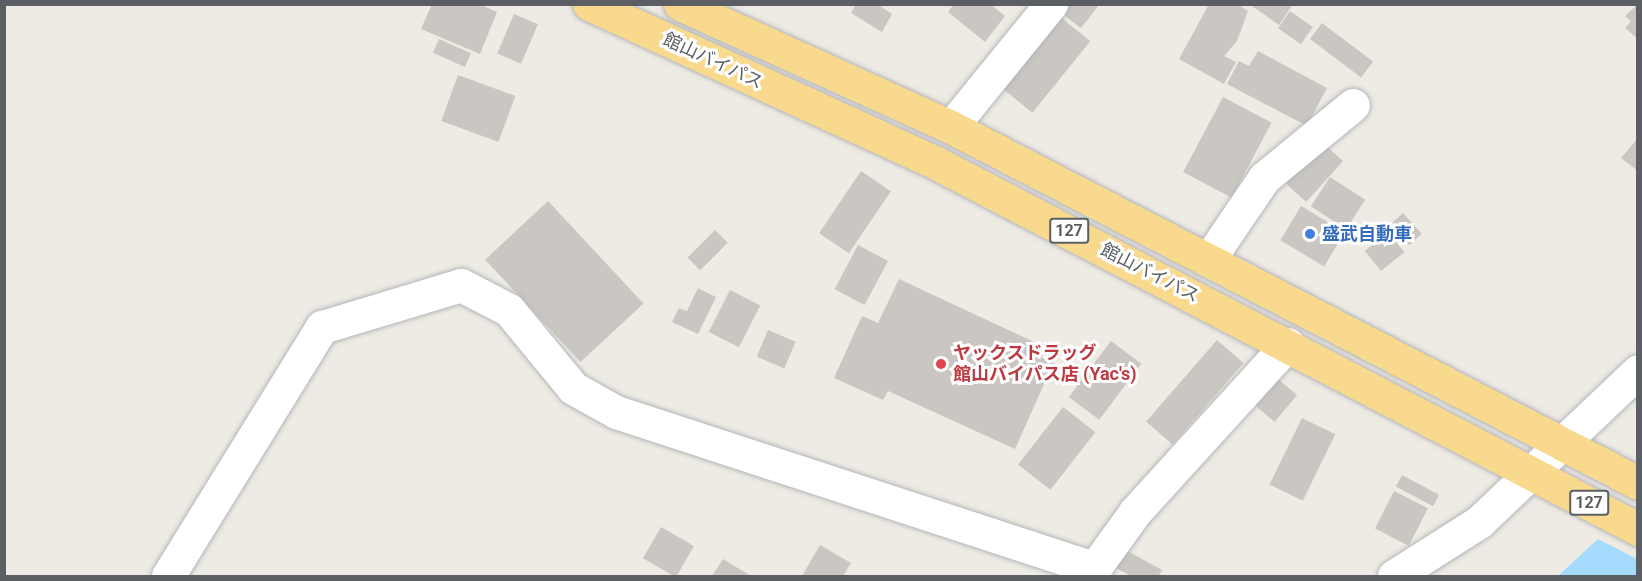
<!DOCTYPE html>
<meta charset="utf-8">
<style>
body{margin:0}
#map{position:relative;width:1642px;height:581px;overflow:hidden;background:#edebe3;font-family:Roboto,"Noto Sans JP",sans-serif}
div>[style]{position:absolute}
.water>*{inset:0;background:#a4dafc}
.building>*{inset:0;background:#cac7c2;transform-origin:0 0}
.roads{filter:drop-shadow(0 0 2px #b4b6ba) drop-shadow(0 0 2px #b4b6ba)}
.minor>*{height:33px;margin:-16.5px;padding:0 16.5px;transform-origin:16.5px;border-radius:16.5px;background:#fff}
.highway>*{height:33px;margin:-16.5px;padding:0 16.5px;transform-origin:16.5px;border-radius:16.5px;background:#f9d98e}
.dots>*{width:16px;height:16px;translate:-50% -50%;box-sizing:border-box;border:3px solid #fff;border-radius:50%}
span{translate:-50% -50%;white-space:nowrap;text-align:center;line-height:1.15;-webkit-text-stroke:6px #fff;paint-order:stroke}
.shield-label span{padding:2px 4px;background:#fff;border:2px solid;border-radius:4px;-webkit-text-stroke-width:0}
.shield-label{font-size:16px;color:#5b5f63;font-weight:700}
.street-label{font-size:18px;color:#5b5f63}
.shop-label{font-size:18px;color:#366cbe;font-weight:700}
.left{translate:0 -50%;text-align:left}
.health-label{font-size:18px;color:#be3a42;font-weight:700}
.frame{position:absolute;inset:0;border:6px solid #5b5f63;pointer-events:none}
</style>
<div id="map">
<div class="water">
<div style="clip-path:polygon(1598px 539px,1637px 559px,1637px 576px,1558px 576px)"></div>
</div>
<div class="building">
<div style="clip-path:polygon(432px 4px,479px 4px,497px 12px,480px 54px,421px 29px)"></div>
<div style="clip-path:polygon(856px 4px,877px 4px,892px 14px,882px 32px,851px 13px)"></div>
<div style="clip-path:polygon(954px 4px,990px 4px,1005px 16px,985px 42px,948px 12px)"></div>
<div style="clip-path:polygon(1209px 4px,1237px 4px,1248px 11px,1237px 41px,1224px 56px,1236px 62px,1224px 84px,1179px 59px)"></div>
<div style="clip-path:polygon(1249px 4px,1293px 4px,1279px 25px)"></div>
<div style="clip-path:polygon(1638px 4px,1638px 39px,1625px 28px,1631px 21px,1625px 16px)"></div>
<div style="clip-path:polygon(1060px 5px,1099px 5px,1081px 28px,1056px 9px)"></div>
<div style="left:1053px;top:11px;width:48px;height:92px;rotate:39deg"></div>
<div style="left:1290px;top:11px;width:28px;height:21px;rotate:35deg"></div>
<div style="left:514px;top:14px;width:26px;height:43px;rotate:23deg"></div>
<div style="left:1322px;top:23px;width:64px;height:20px;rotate:37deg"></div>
<div style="left:439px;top:39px;width:35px;height:15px;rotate:24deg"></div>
<div style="clip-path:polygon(1258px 51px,1327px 88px,1307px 126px,1227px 84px,1239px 61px,1249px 66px)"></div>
<div style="left:458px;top:75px;width:61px;height:49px;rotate:20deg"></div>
<div style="left:1223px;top:97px;width:55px;height:85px;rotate:28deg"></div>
<div style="clip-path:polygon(1638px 138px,1638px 171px,1621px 158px)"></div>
<div style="left:1323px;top:143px;width:27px;height:55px;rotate:42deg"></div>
<div style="left:861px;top:171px;width:36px;height:75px;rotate:34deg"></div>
<div style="left:1330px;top:177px;width:42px;height:35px;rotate:33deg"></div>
<div style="left:548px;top:201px;width:140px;height:86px;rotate:47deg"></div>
<div style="left:1301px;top:206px;width:51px;height:40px;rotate:31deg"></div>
<div style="left:1403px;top:213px;width:28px;height:17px;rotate:48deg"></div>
<div style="left:715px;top:230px;width:18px;height:39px;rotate:45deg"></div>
<div style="left:1388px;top:232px;width:26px;height:30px;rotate:51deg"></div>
<div style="left:858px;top:245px;width:34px;height:50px;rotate:28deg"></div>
<div style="clip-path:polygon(899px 279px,1058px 353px,1015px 449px,888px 391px,883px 400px,834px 378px,862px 316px,878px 323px)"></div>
<div style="clip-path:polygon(698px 288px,716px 297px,698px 334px,672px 322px,679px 308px,687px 311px)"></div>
<div style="left:730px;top:290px;width:34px;height:47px;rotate:27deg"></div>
<div style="left:768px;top:330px;width:30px;height:29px;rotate:23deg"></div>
<div style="left:1217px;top:340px;width:35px;height:108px;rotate:41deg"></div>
<div style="left:1111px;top:341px;width:38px;height:70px;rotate:37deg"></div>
<div style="left:1278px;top:379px;width:25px;height:35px;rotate:40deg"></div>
<div style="left:1063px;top:407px;width:41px;height:73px;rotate:38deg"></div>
<div style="left:1302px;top:418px;width:37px;height:74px;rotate:26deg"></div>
<div style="left:1402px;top:475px;width:42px;height:13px;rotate:28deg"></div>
<div style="left:1394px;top:491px;width:38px;height:42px;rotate:27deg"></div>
<div style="left:661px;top:527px;width:38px;height:36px;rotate:30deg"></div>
<div style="clip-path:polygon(820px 545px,851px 563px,843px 576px,802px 576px)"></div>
<div style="clip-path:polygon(1124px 549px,1162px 570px,1159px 576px,1131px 576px,1114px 567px)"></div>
<div style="clip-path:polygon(723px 559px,751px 576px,712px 576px)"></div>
</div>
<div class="roads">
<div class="minor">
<div style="left:951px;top:127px;width:159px;rotate:-50.9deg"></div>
<div style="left:1209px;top:259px;width:98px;rotate:-55.8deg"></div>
<div style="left:1264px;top:178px;width:115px;rotate:-39.4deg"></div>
<div style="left:168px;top:576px;width:293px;rotate:-58.3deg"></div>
<div style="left:322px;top:327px;width:145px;rotate:-16.8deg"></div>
<div style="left:461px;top:285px;width:54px;rotate:27.5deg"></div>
<div style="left:509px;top:310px;width:101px;rotate:50.6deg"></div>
<div style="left:573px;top:388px;width:49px;rotate:29.2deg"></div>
<div style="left:616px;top:412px;width:502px;rotate:18.11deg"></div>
<div style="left:1089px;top:576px;width:79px;rotate:-54.3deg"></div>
<div style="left:1135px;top:512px;width:227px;rotate:-47.7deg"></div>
<div style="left:1394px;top:576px;width:101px;rotate:-32.4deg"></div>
<div style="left:1479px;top:522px;width:219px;rotate:-43.5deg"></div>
</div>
<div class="highway">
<div style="left:589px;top:4px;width:382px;rotate:24.6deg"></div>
<div style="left:936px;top:163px;width:792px;rotate:27.54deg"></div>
<div style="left:680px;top:4px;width:298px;rotate:24.4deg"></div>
<div style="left:951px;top:127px;width:774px;rotate:27.39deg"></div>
</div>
</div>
<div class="dots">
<div style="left:1310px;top:234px;background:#3f7fe0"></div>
<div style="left:941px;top:364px;background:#e0444e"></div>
</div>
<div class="shield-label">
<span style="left:1069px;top:231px">127</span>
<span style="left:1589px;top:503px">127</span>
</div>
<div class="street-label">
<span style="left:713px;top:61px;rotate:25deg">館山バイパス</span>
<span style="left:1150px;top:273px;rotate:27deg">館山バイパス</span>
</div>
<div class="shop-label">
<span class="left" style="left:1322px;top:234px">盛武自動車</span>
</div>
<div class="health-label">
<span class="left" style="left:953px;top:364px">ヤックスドラッグ<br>館山バイパス店 (Yac's)</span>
</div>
<div class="frame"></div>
</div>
